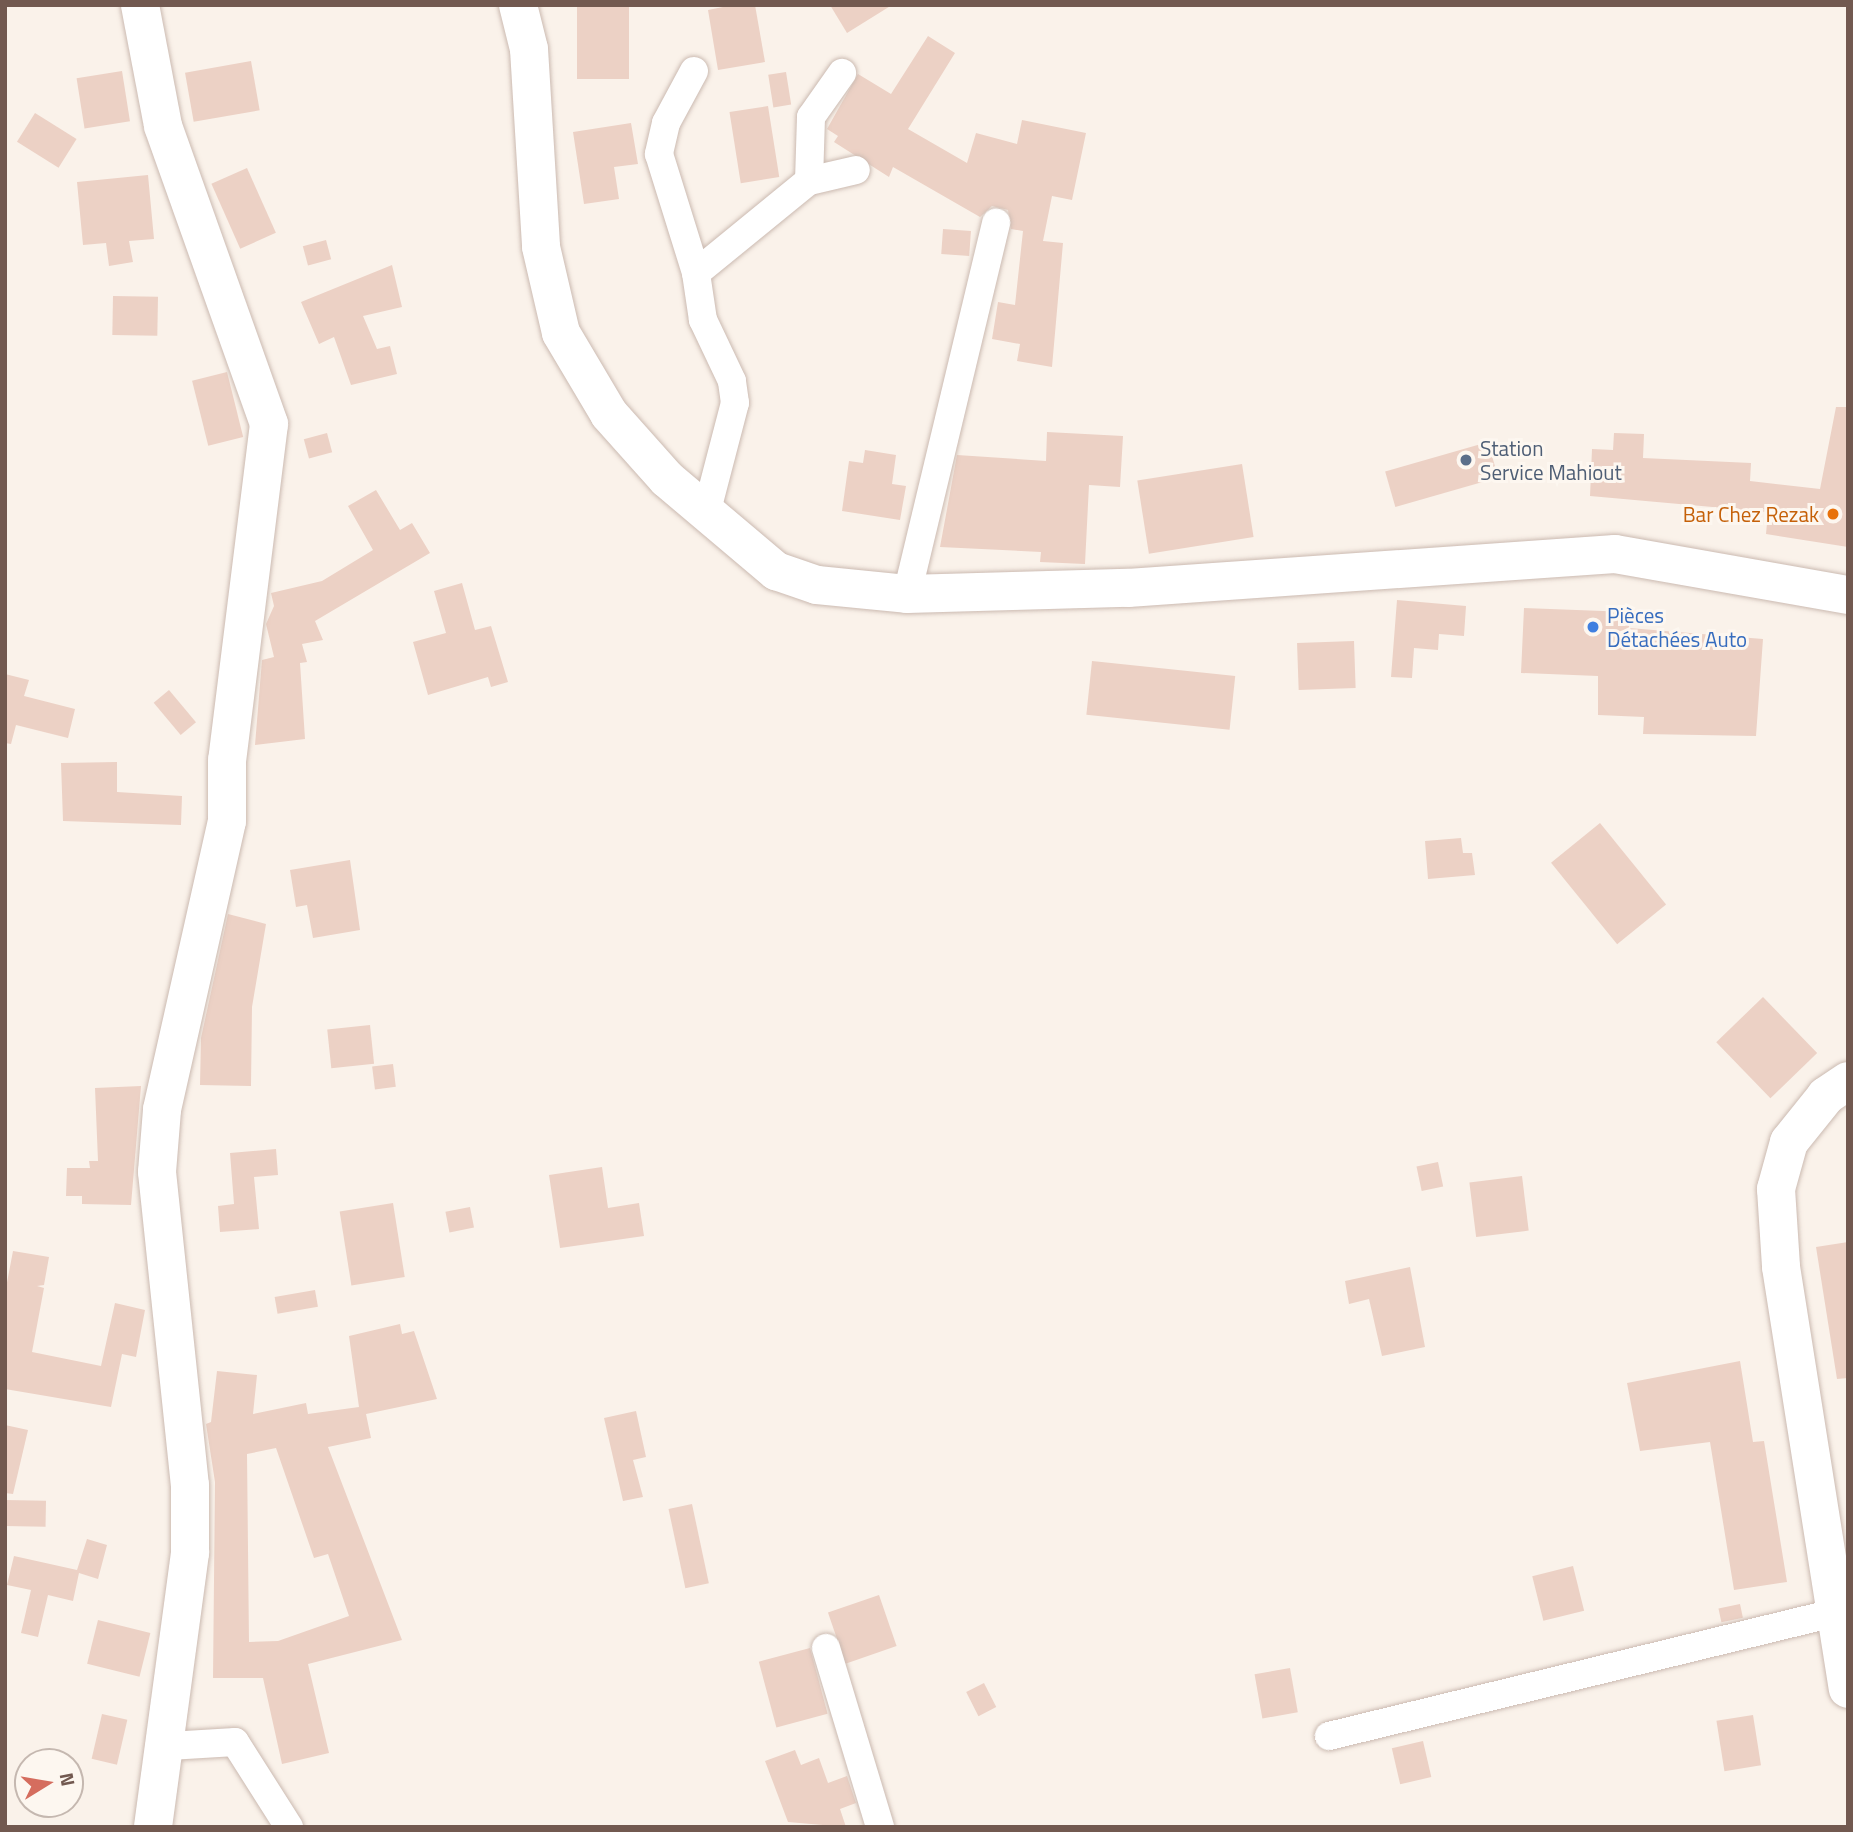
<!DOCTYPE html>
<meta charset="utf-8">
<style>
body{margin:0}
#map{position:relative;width:1853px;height:1832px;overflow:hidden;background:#faf2ea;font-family:"Titillium Web",sans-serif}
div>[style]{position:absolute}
.building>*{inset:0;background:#ecd1c5;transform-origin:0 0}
.roads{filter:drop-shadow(0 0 2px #cbbab1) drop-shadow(0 0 2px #cbbab1)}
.street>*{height:28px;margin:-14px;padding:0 14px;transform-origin:14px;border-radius:14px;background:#fff}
.secondary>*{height:38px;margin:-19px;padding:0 19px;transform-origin:19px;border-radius:19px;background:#fff}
.dots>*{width:19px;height:19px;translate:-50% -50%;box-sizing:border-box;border:4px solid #fdf7f0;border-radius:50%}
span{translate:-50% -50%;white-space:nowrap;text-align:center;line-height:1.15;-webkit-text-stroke:6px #fdf7f0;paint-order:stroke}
.service-label{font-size:21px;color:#4e5e75}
.left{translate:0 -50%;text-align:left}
.food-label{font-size:21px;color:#c56008}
.right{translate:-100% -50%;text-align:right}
.shop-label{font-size:21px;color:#366cbe}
.frame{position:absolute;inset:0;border:7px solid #725950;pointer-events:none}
.north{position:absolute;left:14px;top:1748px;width:70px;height:70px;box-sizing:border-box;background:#fdf7f0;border:2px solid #c5b8b0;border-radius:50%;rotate:79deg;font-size:19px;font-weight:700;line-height:28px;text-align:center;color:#725950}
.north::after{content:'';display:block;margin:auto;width:24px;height:32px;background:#d56d5e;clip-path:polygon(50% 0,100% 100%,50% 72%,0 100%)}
</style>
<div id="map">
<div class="building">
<div style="left:577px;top:5px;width:52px;height:74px"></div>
<div style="clip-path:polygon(733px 5px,755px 5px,765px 62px,718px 70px,708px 10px)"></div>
<div style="clip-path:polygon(830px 5px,892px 5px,847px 33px)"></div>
<div style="clip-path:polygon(928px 36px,955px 53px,908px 129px,967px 163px,976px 133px,1017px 144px,1022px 120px,1086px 133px,1072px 200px,1052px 196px,1043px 241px,1063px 243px,1052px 367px,1017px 361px,1020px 344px,992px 339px,998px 302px,1015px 305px,1023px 231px,1011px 229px,1008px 210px,992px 206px,980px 217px,893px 167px,889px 177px,834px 142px,838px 136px,827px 129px,858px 74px,891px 94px)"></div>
<div style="left:251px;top:61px;width:50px;height:67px;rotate:80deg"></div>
<div style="left:122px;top:71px;width:51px;height:46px;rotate:81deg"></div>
<div style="left:786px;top:72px;width:33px;height:18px;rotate:81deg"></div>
<div style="left:768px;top:106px;width:72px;height:39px;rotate:81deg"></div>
<div style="left:35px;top:113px;width:49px;height:34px;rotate:32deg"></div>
<div style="clip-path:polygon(631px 123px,638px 164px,614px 167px,619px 199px,584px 204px,573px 132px)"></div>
<div style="left:247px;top:168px;width:71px;height:39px;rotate:66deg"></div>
<div style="clip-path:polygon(148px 175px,154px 239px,129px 241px,133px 262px,109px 266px,106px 243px,83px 245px,77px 182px)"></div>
<div style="left:943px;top:229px;width:28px;height:25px;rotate:4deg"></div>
<div style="left:326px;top:240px;width:20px;height:24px;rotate:75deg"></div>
<div style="clip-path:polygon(392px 265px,402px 307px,363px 316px,377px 349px,390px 346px,397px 374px,351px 385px,334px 337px,319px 344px,301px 302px)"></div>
<div style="left:113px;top:296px;width:45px;height:39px;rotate:1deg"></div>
<div style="left:227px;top:372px;width:67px;height:36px;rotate:76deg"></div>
<div style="clip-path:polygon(1836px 407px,1848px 407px,1848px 547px,1766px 534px,1768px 512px,1590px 496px,1592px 449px,1613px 450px,1614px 433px,1644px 434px,1643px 458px,1751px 463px,1750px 481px,1820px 489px)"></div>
<div style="clip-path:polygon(1047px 432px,1123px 436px,1120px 487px,1089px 485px,1085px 564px,1040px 562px,1041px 552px,940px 547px,957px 455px,1046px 461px)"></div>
<div style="left:327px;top:433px;width:20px;height:24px;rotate:75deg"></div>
<div style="left:1488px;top:442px;width:37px;height:107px;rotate:74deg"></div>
<div style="clip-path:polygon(865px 450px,896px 455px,892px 484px,906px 486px,900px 520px,842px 511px,849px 461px,863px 463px)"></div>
<div style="left:1242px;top:464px;width:74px;height:106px;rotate:81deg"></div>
<div style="clip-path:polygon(376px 490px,400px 530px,412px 523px,430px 553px,315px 621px,323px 640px,302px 644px,307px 662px,300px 663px,305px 739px,255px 745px,262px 660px,274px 657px,266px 624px,274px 606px,271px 593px,322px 581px,373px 550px,348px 506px)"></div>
<div style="clip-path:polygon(462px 583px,475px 630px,491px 626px,508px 682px,491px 687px,488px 677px,428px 695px,413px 642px,446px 633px,434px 591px)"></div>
<div style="clip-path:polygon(1397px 600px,1466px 606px,1464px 636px,1439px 634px,1438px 650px,1414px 648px,1412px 678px,1391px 677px)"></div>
<div style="clip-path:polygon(1524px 608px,1629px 612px,1629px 628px,1763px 639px,1756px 736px,1643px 734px,1644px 717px,1598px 715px,1598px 676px,1521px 673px)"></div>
<div style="left:1354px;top:641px;width:47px;height:57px;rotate:88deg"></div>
<div style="left:1092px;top:661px;width:144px;height:54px;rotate:6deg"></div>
<div style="clip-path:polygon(5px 674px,29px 680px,24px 696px,75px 709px,68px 738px,16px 725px,11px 744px,5px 743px)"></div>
<div style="left:169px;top:690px;width:42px;height:20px;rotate:50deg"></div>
<div style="clip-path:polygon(117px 762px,117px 792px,182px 796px,181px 825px,63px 821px,61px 763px)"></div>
<div style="left:1600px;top:823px;width:105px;height:63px;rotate:51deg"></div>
<div style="clip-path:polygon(1461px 838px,1463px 853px,1472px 853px,1475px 875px,1428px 879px,1425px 841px)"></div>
<div style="clip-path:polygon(350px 860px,360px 930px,313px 938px,307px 905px,296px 907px,290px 870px)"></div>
<div style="clip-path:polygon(228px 914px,266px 924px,252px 1007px,251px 1086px,200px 1085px,201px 1038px)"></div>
<div style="left:1763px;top:997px;width:78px;height:65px;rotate:46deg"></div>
<div style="left:370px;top:1025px;width:39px;height:43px;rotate:84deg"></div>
<div style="left:393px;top:1064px;width:23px;height:21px;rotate:83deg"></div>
<div style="clip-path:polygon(141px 1086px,131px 1205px,82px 1204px,82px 1196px,66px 1196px,67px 1168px,90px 1168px,89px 1161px,98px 1161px,95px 1088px)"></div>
<div style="clip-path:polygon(276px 1149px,278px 1175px,254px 1177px,259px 1229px,220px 1232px,218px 1206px,234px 1204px,230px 1153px)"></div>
<div style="left:1438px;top:1162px;width:25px;height:22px;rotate:78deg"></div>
<div style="clip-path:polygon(602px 1167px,608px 1208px,639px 1203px,644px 1236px,560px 1248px,549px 1175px)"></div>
<div style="left:1522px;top:1176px;width:55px;height:53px;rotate:83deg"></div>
<div style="left:393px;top:1203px;width:75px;height:54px;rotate:81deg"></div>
<div style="left:470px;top:1207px;width:21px;height:25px;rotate:79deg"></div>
<div style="clip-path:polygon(1848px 1242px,1848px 1378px,1837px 1379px,1816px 1247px)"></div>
<div style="clip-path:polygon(13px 1251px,49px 1257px,44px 1285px,37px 1286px,44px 1288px,32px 1352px,101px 1366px,115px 1303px,145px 1310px,136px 1357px,122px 1354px,111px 1407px,5px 1389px,5px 1293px)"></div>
<div style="clip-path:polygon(1410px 1267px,1425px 1347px,1382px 1356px,1369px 1299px,1349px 1304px,1345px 1281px)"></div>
<div style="left:315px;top:1290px;width:17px;height:41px;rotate:80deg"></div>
<div style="clip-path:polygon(evenodd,400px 1324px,402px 1334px,414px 1331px,437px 1399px,366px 1414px,371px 1438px,328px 1447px,402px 1640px,308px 1664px,329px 1753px,282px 1764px,263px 1678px,213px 1678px,215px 1482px,206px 1424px,211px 1422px,217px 1371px,257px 1375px,253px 1414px,306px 1403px,308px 1414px,359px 1407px,349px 1336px,400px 1324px,276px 1448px,314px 1558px,328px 1554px,349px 1616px,278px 1641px,249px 1642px,247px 1454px,276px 1448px)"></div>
<div style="clip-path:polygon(1740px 1361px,1753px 1442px,1764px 1441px,1787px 1582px,1734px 1590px,1710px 1442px,1640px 1451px,1627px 1383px)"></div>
<div style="clip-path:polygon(636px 1411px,646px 1457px,633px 1460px,643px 1497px,623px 1501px,604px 1418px)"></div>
<div style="clip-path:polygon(5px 1425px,28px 1430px,13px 1494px,5px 1493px)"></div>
<div style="left:5px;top:1500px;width:41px;height:26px;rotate:1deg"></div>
<div style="left:692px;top:1504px;width:81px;height:24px;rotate:78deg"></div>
<div style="clip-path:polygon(87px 1539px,107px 1545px,98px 1579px,79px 1573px,73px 1601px,48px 1595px,38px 1637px,21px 1633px,31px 1590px,7px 1585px,14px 1556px,77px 1570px)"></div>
<div style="left:1573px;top:1566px;width:46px;height:42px;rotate:76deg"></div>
<div style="left:879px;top:1595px;width:54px;height:54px;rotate:71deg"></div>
<div style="left:1740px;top:1604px;width:14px;height:22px;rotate:78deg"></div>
<div style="left:98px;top:1620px;width:54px;height:45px;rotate:14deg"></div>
<div style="left:810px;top:1648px;width:68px;height:53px;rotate:75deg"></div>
<div style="left:1290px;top:1668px;width:45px;height:36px;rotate:80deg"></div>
<div style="left:984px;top:1683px;width:27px;height:20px;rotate:63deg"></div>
<div style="left:102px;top:1714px;width:26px;height:46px;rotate:13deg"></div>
<div style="left:1753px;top:1715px;width:51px;height:37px;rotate:81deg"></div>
<div style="left:1423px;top:1741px;width:37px;height:32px;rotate:77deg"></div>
<div style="clip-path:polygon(795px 1750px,801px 1765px,819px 1758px,828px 1783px,847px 1776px,856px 1803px,840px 1809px,846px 1827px,788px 1822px,765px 1761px)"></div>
</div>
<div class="roads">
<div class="street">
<div style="left:694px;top:71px;width:59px;rotate:118.3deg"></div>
<div style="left:666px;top:123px;width:32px;rotate:103deg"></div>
<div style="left:659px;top:154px;width:125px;rotate:72.7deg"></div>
<div style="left:809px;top:181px;width:64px;rotate:-88.2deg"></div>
<div style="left:811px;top:117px;width:54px;rotate:-54.8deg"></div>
<div style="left:706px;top:514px;width:115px;rotate:-75.4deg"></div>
<div style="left:735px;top:403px;width:22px;rotate:-98deg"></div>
<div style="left:732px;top:381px;width:68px;rotate:-115.4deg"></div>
<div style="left:703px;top:320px;width:48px;rotate:-98.5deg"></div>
<div style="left:696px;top:273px;width:146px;rotate:-39.2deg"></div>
<div style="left:809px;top:181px;width:48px;rotate:-13.2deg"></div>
<div style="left:907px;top:594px;width:382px;rotate:-76.5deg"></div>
<div style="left:826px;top:1648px;width:187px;rotate:73.2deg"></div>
<div style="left:1329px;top:1736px;width:520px;rotate:-13.69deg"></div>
<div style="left:169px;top:1746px;width:66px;rotate:-3.5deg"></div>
<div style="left:235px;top:1742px;width:101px;rotate:57.6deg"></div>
</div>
<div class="secondary">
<div style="left:140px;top:5px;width:123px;rotate:79.2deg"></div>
<div style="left:163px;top:126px;width:316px;rotate:70.4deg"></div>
<div style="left:269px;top:424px;width:339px;rotate:97.1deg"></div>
<div style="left:227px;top:760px;width:61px;rotate:90deg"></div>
<div style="left:227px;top:821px;width:296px;rotate:102.7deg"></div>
<div style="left:162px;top:1110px;width:62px;rotate:94.6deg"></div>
<div style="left:157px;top:1172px;width:315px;rotate:84deg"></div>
<div style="left:190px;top:1485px;width:68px;rotate:90deg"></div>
<div style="left:190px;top:1553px;width:276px;rotate:97.7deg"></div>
<div style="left:518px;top:5px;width:45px;rotate:76deg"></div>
<div style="left:529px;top:49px;width:198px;rotate:86.5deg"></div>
<div style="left:541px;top:247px;width:88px;rotate:76.9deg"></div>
<div style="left:561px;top:333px;width:94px;rotate:59.3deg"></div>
<div style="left:609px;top:414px;width:87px;rotate:48.3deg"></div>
<div style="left:667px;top:479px;width:143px;rotate:40.2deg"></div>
<div style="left:776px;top:571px;width:43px;rotate:18.9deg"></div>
<div style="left:817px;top:585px;width:90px;rotate:5.7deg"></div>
<div style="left:907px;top:594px;width:221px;rotate:-1.6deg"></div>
<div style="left:1128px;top:588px;width:488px;rotate:-4deg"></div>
<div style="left:1615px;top:554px;width:237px;rotate:10deg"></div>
<div style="left:1848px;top:1081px;width:27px;rotate:146deg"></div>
<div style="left:1826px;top:1096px;width:59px;rotate:128.8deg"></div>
<div style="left:1789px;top:1142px;width:49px;rotate:105.5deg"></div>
<div style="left:1776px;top:1189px;width:78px;rotate:86.3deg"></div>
<div style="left:1781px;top:1267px;width:427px;rotate:81deg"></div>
</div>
</div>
<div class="dots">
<div style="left:1466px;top:460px;background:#5c6f8a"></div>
<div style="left:1833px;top:514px;background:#e8710a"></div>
<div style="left:1593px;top:627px;background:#3f7fe0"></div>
</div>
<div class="service-label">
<span class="left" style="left:1480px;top:460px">Station<br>Service Mahiout</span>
</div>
<div class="food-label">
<span class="right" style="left:1819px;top:514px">Bar Chez Rezak</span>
</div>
<div class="shop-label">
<span class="left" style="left:1607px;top:627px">Pièces<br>Détachées Auto</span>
</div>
<div class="frame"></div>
<div class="north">N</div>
</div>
